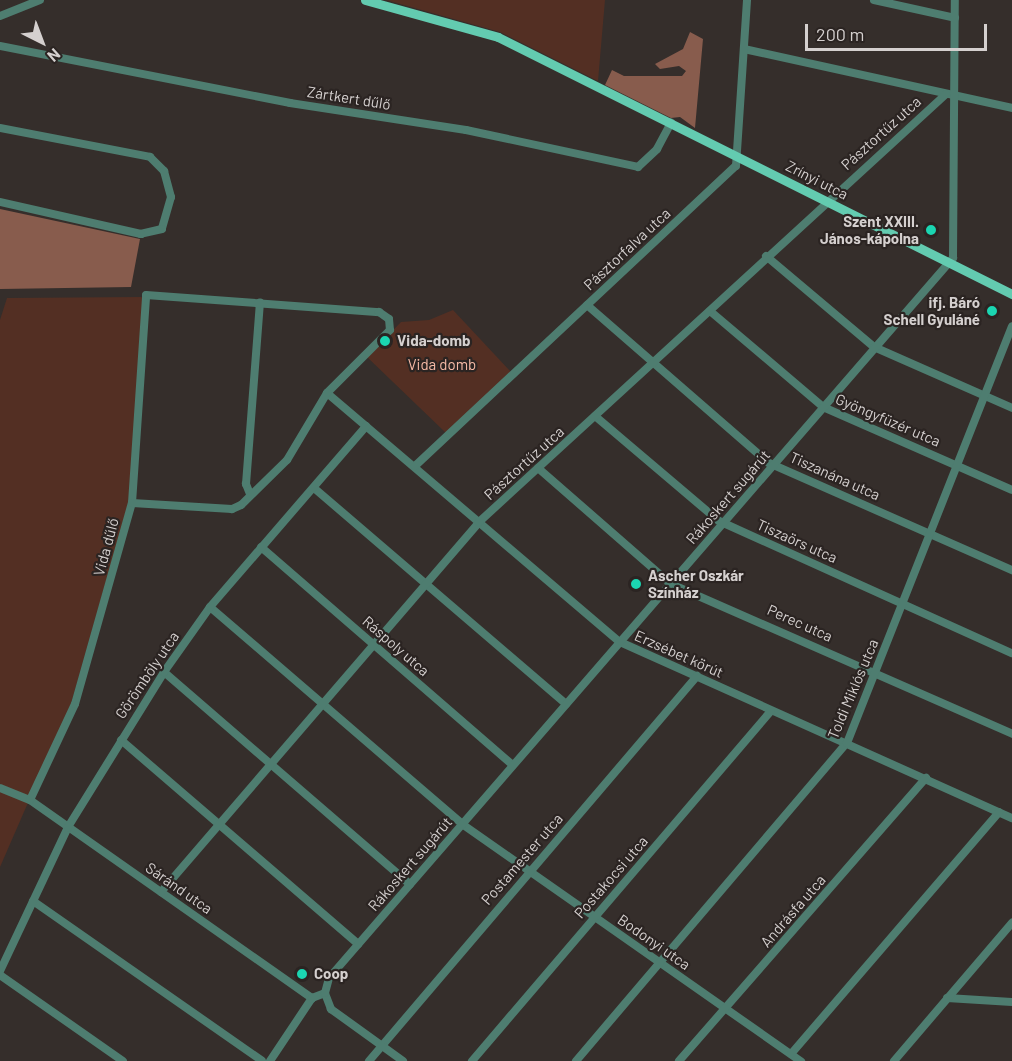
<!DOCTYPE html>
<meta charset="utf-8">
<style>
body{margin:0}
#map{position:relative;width:1012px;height:1061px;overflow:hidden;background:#352e2b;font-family:Barlow,sans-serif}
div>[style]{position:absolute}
.green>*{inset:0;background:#532f23}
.forest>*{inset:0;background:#885c4d}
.minor>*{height:8px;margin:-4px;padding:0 4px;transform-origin:4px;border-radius:4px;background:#4e7d70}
.major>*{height:9px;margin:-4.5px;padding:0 4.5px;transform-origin:4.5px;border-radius:4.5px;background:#63cbb0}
.dots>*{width:16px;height:16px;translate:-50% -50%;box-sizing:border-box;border:3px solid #2b2422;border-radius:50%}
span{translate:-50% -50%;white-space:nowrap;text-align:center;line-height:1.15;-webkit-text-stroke:4.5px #2b2422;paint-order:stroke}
.street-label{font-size:15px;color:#d5d0cf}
.poi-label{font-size:15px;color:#d5d0cf;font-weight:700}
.right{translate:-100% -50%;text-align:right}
.left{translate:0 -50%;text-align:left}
.park-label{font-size:15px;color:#f6baa6}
.north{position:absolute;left:12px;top:12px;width:60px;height:60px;-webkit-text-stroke:4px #2b2422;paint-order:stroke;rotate:138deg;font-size:16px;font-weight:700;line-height:24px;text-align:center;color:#d5d0cf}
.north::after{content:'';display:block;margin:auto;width:21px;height:27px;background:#d5d0cf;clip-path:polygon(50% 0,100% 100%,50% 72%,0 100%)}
.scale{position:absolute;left:805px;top:24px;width:182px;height:27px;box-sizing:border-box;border:3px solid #d5d0cf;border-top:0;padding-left:8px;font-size:18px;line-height:21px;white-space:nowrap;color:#d5d0cf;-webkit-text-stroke:4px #2b2422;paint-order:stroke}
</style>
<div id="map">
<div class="green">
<div style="clip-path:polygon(386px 0,605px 0,598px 81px,500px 32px)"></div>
<div style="clip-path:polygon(143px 297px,130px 497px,71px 704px,0 867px,0 320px,7px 298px)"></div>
<div style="clip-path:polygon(453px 310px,511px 372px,446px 433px,367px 357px,401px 322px,429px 320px)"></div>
</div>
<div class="forest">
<div style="clip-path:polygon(690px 32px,703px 39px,695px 128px,680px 117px,671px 118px,605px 85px,612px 70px,624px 76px,682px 76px,686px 71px,679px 66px,660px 69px,655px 64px,683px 49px)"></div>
<div style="clip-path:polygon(0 209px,140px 239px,131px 287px,0 289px)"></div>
</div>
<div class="minor">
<div style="left:874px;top:0;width:83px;rotate:12.5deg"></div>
<div style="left:0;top:16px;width:43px;rotate:-21.8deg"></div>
<div style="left:0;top:46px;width:296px;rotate:11.1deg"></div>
<div style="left:290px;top:103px;width:178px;rotate:8.7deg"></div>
<div style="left:466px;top:130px;width:176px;rotate:12.1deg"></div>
<div style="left:638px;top:167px;width:26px;rotate:-43deg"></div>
<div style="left:657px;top:149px;width:30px;rotate:-62deg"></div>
<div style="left:744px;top:49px;width:274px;rotate:12.4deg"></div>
<div style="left:0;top:128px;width:153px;rotate:10.9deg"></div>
<div style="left:150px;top:157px;width:20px;rotate:45deg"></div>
<div style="left:164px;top:171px;width:27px;rotate:75deg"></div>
<div style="left:171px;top:197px;width:33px;rotate:106deg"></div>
<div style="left:162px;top:229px;width:22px;rotate:167deg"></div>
<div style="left:141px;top:234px;width:145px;rotate:-167.2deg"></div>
<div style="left:766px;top:256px;width:141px;rotate:40.1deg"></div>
<div style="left:874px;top:347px;width:151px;rotate:23.8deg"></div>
<div style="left:587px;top:305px;width:241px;rotate:41deg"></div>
<div style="left:769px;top:463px;width:266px;rotate:23.8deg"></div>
<div style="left:710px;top:311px;width:148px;rotate:40.3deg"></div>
<div style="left:823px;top:407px;width:206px;rotate:23.7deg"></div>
<div style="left:327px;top:393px;width:385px;rotate:40.4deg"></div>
<div style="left:620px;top:642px;width:430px;rotate:24.2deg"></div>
<div style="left:595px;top:416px;width:162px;rotate:40.3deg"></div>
<div style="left:719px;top:521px;width:321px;rotate:24.3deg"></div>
<div style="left:415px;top:466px;width:439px;rotate:-43.1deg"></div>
<div style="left:736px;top:166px;width:166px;rotate:-86.2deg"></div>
<div style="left:538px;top:468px;width:176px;rotate:41.1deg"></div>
<div style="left:671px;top:584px;width:373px;rotate:23.7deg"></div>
<div style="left:314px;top:488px;width:332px;rotate:40.6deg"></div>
<div style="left:250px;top:494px;width:11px;rotate:-112deg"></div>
<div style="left:246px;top:484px;width:182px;rotate:-85.6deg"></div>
<div style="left:261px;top:547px;width:333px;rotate:40.9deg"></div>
<div style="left:210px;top:607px;width:333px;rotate:40.7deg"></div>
<div style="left:462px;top:824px;width:414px;rotate:35deg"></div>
<div style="left:164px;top:672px;width:325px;rotate:40.8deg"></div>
<div style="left:121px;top:740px;width:313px;rotate:40.7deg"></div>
<div style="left:0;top:788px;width:32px;rotate:22deg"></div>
<div style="left:30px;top:800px;width:345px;rotate:35.1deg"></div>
<div style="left:30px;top:800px;width:106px;rotate:-64.9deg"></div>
<div style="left:75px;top:704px;width:209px;rotate:-74.2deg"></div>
<div style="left:132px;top:503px;width:208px;rotate:-86.1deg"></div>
<div style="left:146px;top:295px;width:234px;rotate:4.2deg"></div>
<div style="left:379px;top:312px;width:12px;rotate:35deg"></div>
<div style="left:389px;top:319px;width:11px;rotate:85deg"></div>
<div style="left:390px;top:330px;width:89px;rotate:135deg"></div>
<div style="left:327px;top:393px;width:78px;rotate:120.8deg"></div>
<div style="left:287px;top:460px;width:64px;rotate:135.6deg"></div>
<div style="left:241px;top:505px;width:10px;rotate:156deg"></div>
<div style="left:232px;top:509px;width:100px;rotate:-176.6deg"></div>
<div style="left:161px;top:892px;width:488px;rotate:-49.3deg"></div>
<div style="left:479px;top:522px;width:633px;rotate:-42.5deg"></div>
<div style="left:33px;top:901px;width:279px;rotate:34.9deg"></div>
<div style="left:0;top:971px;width:159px;rotate:-64.7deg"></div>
<div style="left:68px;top:827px;width:182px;rotate:-58.2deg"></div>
<div style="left:164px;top:672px;width:80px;rotate:-54.7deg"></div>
<div style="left:210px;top:607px;width:239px;rotate:-49.2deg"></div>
<div style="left:0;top:975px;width:150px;rotate:35deg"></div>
<div style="left:947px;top:998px;width:65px;rotate:3.5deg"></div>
<div style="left:791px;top:1054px;width:319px;rotate:-49.3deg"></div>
<div style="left:270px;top:1061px;width:76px;rotate:-56.3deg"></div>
<div style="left:312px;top:998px;width:14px;rotate:-21deg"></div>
<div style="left:369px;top:1061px;width:506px;rotate:-49.57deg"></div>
<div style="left:403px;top:1061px;width:89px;rotate:-144.2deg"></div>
<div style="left:331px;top:1009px;width:17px;rotate:-111deg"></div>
<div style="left:325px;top:993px;width:16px;rotate:-75deg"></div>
<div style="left:329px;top:978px;width:953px;rotate:-49.09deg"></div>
<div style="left:953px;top:258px;width:258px;rotate:-89.6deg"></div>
<div style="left:472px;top:1061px;width:460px;rotate:-49.5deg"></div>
<div style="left:576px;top:1061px;width:418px;rotate:-49.6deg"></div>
<div style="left:847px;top:743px;width:448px;rotate:-68.4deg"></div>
<div style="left:679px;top:1061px;width:376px;rotate:-48.9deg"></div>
<div style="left:894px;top:1061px;width:182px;rotate:-49.5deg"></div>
</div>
<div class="major">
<div style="left:365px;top:0;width:138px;rotate:15.5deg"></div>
<div style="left:498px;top:37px;width:575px;rotate:26.57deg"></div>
</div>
<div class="dots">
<div style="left:931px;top:230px;background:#1bd5b1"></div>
<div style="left:992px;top:311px;background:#1bd5b1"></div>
<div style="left:385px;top:341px;background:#1bd5b1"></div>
<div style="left:636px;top:584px;background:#1bd5b1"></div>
<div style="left:302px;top:974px;background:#1bd5b1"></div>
</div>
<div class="street-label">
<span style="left:349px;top:98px;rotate:9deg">Zártkert dűlő</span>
<span style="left:881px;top:133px;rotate:-42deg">Pásztortűz utca</span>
<span style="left:817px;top:180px;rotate:27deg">Zrínyi utca</span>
<span style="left:627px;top:249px;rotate:-43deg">Pásztorfalva utca</span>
<span style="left:888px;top:420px;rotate:23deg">Gyöngyfüzér utca</span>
<span style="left:524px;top:463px;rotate:-42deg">Pásztortűz utca</span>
<span style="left:835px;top:476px;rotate:24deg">Tiszanána utca</span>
<span style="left:728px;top:497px;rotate:-49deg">Rákoskert sugárút</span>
<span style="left:797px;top:541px;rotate:24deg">Tiszaörs utca</span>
<span style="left:106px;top:547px;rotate:-75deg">Vida dűlő</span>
<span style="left:800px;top:623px;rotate:24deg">Perec utca</span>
<span style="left:396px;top:646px;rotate:41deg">Ráspoly utca</span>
<span style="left:679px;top:654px;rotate:24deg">Erzsébet körút</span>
<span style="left:147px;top:675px;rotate:-56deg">Görömböly utca</span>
<span style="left:853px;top:689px;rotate:-67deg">Toldi Miklós utca</span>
<span style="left:522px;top:859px;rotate:-49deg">Postamester utca</span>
<span style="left:410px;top:864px;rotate:-49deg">Rákoskert sugárút</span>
<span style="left:611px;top:877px;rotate:-49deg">Postakocsi utca</span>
<span style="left:179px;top:888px;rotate:35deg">Sáránd utca</span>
<span style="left:793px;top:911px;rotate:-49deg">Andrásfa utca</span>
<span style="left:654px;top:942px;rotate:35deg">Bodonyi utca</span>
</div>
<div class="poi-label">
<span class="right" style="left:919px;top:230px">Szent XXIII.<br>János-kápolna</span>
<span class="right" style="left:980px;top:311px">ifj. Báró<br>Schell Gyuláné</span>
<span class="left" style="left:397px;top:341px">Vida-domb</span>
<span class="left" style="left:648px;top:584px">Ascher Oszkár<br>Színház</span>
<span class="left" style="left:314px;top:974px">Coop</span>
</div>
<div class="park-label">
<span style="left:442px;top:365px">Vida domb</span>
</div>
<div class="north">N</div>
<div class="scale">200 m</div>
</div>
